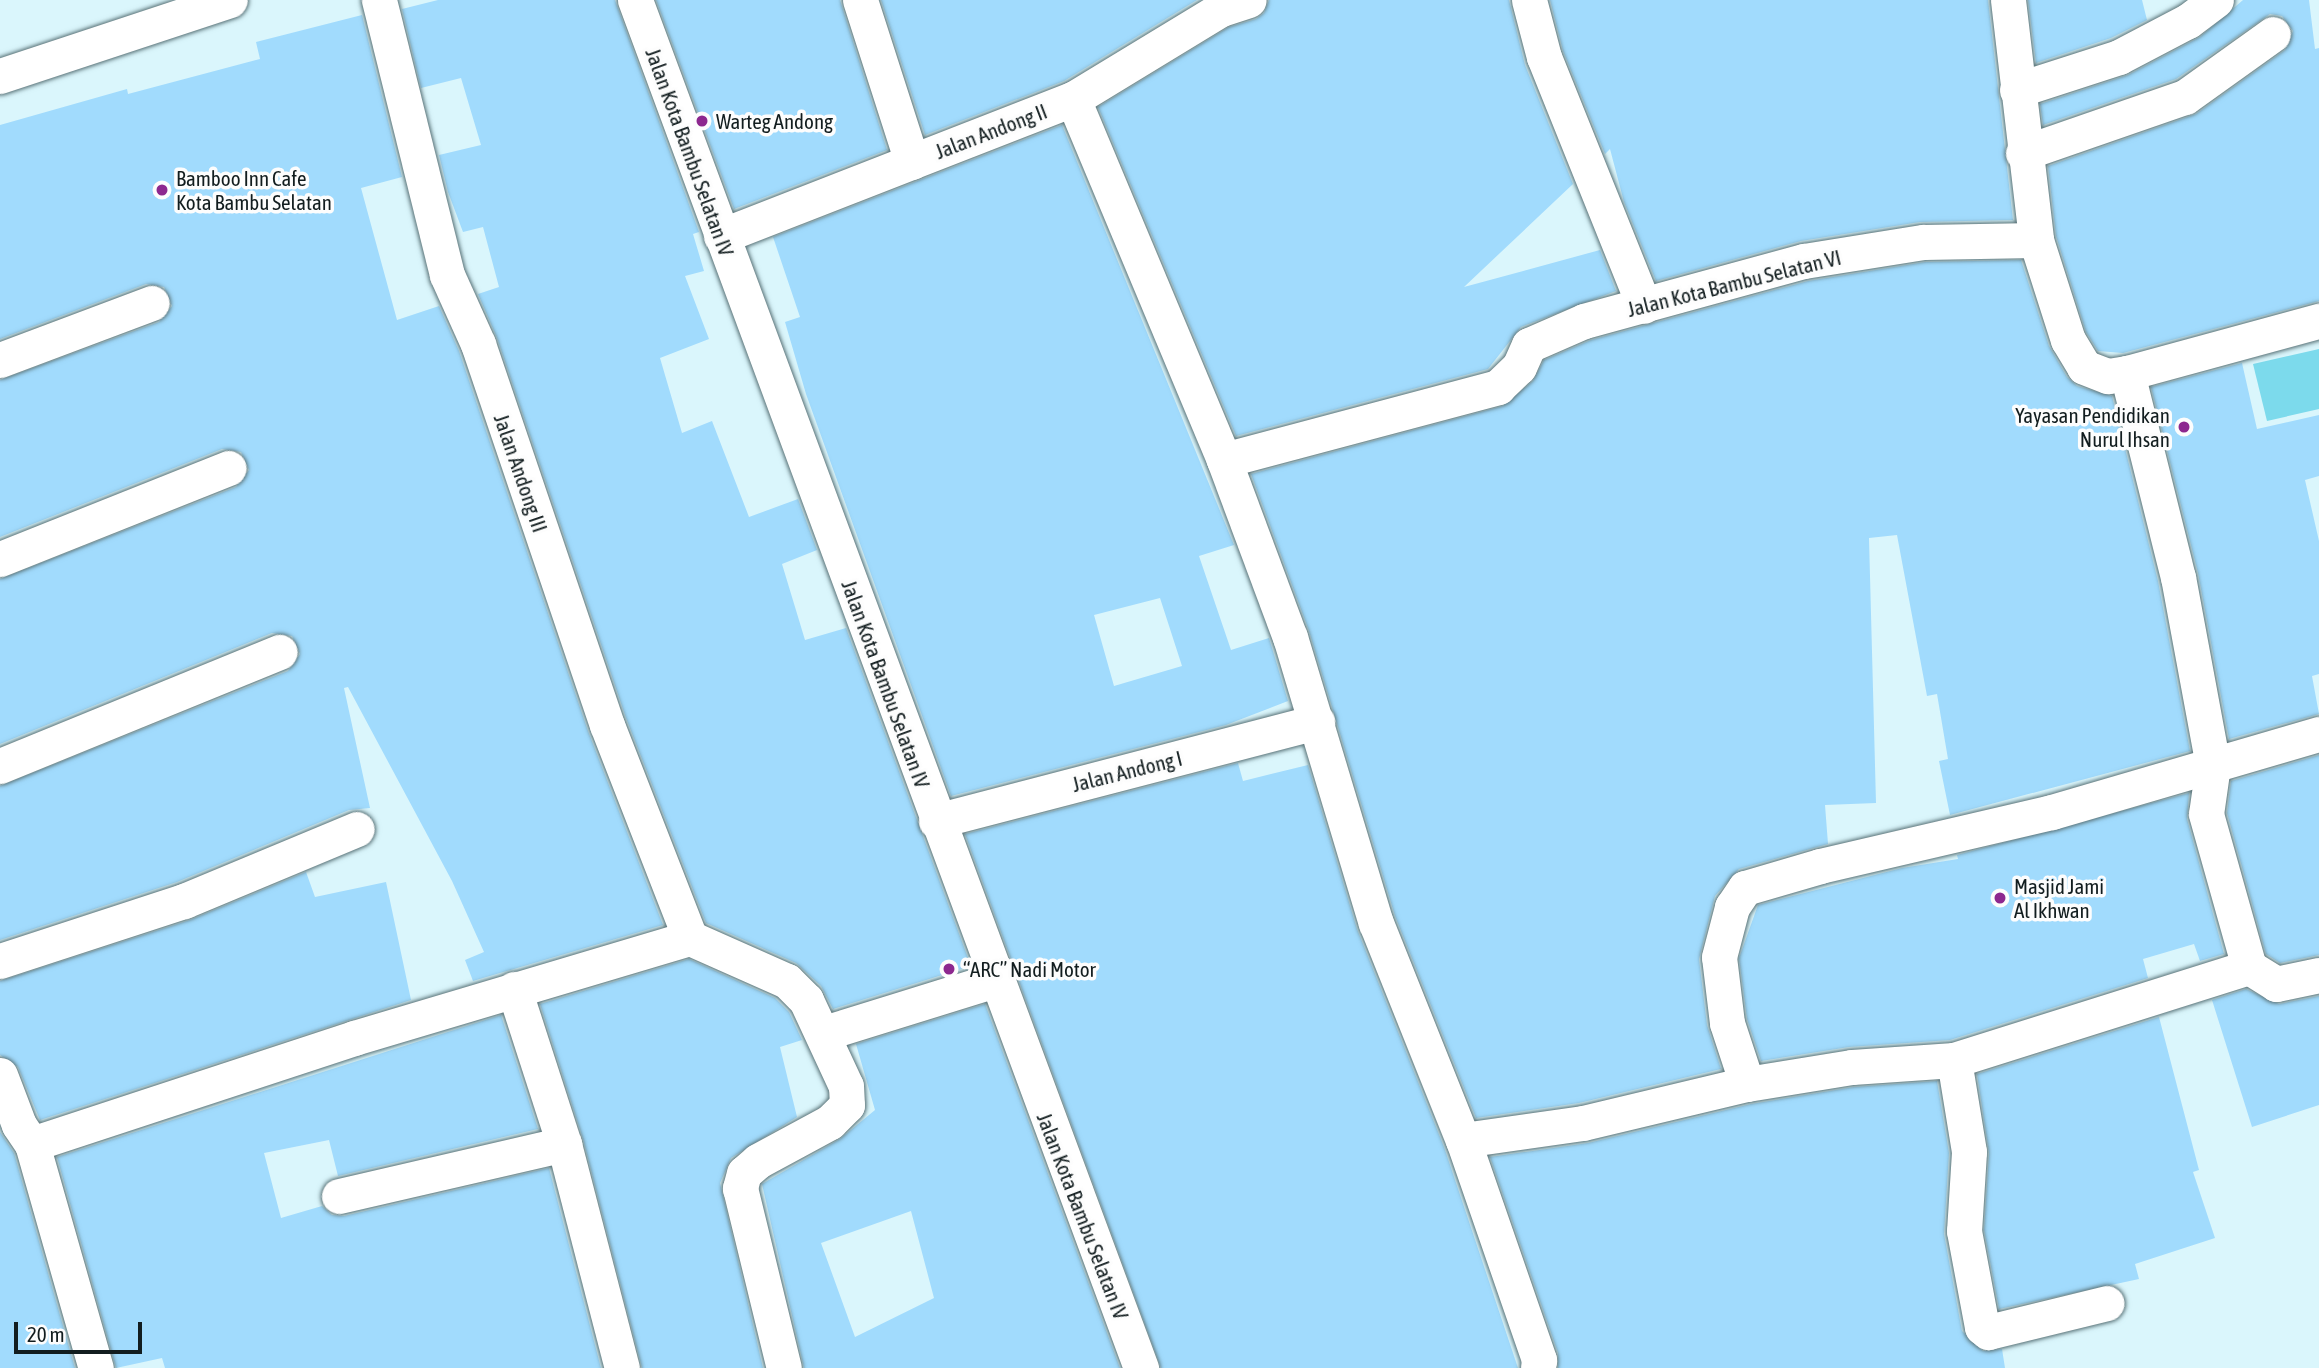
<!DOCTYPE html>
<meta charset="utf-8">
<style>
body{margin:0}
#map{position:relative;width:2319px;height:1368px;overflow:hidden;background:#daf6fc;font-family:"Asap Condensed",sans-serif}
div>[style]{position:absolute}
.green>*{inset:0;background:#7cdaec}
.building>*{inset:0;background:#a1dbfd}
.roads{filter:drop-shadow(0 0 2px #597277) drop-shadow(0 0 2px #597277)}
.minor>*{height:35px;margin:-17.5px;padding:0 17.5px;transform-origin:17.5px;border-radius:17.5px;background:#fff}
.dots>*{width:19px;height:19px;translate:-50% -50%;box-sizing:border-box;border:4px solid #fdfdfd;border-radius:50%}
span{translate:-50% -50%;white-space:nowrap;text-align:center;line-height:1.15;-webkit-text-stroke:7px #fdfdfd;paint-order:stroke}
.poi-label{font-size:21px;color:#121d1f}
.left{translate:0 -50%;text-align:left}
.right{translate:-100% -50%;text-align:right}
.street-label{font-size:21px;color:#121d1f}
.scale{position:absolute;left:14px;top:1322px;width:128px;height:32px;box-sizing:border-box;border:4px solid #121d1f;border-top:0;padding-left:9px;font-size:21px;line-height:24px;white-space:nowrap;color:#121d1f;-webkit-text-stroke:5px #fdfdfd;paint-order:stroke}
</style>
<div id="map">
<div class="green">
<div style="clip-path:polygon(2319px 349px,2319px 409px,2267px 421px,2253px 364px)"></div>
</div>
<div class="building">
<div style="clip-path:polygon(438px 0,615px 0,699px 232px,693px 234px,704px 271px,685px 276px,709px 339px,660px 358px,682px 433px,712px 421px,749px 517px,798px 499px,817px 550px,782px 564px,805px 640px,846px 628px,971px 966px,833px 1009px,821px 986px,796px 963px,706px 923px,626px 718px,497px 338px,478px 294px,499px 287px,483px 227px,463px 232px,448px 192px,439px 155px,481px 145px,461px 78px,421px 88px,402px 9px)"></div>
<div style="clip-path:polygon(656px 0,840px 0,887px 150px,734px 209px)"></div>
<div style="clip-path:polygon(881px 0,1197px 0,1064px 81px,925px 135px)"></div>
<div style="clip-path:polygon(1269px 0,1509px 0,1525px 65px,1573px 184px,1464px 287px,1600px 250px,1616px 291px,1521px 327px,1488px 369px,1236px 436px,1098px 107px,1229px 27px,1256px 19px,1264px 13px)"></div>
<div style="clip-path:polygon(1550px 0,1988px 0,2013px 220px,1920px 222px,1801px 241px,1656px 281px,1624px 202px,1610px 149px,1605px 154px,1563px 51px)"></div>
<div style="clip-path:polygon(2028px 0,2142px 0,2147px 20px,2111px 38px,2036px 63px)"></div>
<div style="clip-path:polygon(2243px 0,2309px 0,2315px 49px,2319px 48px,2319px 301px,2123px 353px,2098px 351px,2086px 332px,2056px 236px,2048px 166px,2196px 114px,2285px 50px,2293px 31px,2282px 16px,2270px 14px,2176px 79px,2043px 125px,2040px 104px,2128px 75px,2200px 37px)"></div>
<div style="clip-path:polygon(362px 15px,402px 177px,361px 188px,397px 320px,439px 306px,459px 351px,588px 731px,663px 925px,473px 981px,465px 960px,484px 952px,452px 881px,348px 687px,344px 688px,370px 808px,349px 810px,177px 882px,0 940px,0 786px,288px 671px,300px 654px,292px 636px,272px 633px,0 744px,0 579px,236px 487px,249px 470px,241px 452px,222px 449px,0 537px,0 380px,159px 322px,172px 306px,164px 287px,146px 284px,0 339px,0 125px,127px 89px,128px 94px,260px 59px,256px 42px)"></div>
<div style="clip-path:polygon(evenodd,1062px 125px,1234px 545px,1199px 556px,1231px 650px,1269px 638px,1288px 701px,1226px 725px,951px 796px,806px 394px,785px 322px,800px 317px,773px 237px,1062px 125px,1160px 598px,1182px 666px,1114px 686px,1094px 615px,1160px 598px)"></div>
<div style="clip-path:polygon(2021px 260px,2049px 346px,2067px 377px,2077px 386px,2112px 396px,2158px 581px,2190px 751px,1950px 815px,1939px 761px,1948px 759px,1937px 694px,1927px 696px,1897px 535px,1869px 538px,1876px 803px,1825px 805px,1828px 844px,1739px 869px,1715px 896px,1699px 959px,1707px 1025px,1721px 1069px,1579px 1103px,1476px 1118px,1395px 916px,1309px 631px,1251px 474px,1503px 406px,1533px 381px,1544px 360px,1591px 340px,1808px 281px,1925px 262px)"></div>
<div style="clip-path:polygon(2242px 363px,2257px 429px,2319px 415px,2319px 476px,2305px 480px,2319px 541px,2319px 674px,2312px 676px,2319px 714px,2229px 739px,2198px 573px,2151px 387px)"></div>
<div style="clip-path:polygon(2319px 755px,2319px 955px,2280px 963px,2266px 954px,2227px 813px,2231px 781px)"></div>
<div style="clip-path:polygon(1238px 763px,1243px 781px,1308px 765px,1357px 929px,1444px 1147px,1518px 1368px,1161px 1368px,965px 834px)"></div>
<div style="clip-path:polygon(2189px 793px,2187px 819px,2224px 954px,2200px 961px,2194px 944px,2143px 959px,2148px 978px,1950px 1040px,1849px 1047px,1761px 1061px,1747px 1019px,1739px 958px,1758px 905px,1902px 868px,1958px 859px,1957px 855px)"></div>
<div style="clip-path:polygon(306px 872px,315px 897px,386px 882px,411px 1000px,40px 1120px,18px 1067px,0 1055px,0 981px,190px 920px)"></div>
<div style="clip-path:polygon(689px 959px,775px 998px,789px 1012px,802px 1040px,780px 1047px,797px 1117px,731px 1158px,720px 1183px,763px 1368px,642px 1368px,583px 1139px,540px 1004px)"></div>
<div style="clip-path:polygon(2246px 989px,2279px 1004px,2319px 996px,2319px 1105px,2252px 1127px,2212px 1000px)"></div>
<div style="clip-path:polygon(evenodd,985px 1004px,1120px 1368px,804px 1368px,762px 1184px,840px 1139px,875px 1110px,856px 1044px,985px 1004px,911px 1211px,934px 1298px,855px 1337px,821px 1243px,911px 1211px)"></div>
<div style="clip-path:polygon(501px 1015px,538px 1129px,338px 1176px,329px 1140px,264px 1153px,281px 1218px,322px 1206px,332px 1215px,344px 1216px,549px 1168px,601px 1368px,165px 1368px,162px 1358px,116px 1368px,57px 1157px)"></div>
<div style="clip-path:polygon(2159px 1017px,2199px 1170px,2193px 1172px,2215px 1238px,2135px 1264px,2139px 1279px,1999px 1309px,1984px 1230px,1989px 1153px,1977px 1074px)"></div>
<div style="clip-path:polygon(1937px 1081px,1949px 1153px,1944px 1234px,1962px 1331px,1983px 1351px,2002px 1349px,2005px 1368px,1558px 1368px,1558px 1353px,1490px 1157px,1588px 1143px,1751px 1104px,1854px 1087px)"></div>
<div style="clip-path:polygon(0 1132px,14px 1153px,75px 1368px,0 1368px)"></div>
</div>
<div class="roads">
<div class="minor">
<div style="left:379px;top:0;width:283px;rotate:76.1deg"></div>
<div style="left:447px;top:275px;width:76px;rotate:65.8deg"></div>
<div style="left:478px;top:344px;width:402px;rotate:71.3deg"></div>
<div style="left:607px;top:725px;width:229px;rotate:68.7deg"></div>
<div style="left:635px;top:0;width:1459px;rotate:69.7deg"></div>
<div style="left:860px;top:0;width:170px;rotate:72.2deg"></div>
<div style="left:1529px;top:0;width:59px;rotate:75.3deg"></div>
<div style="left:1544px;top:57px;width:268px;rotate:68.1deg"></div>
<div style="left:2008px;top:0;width:242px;rotate:83.3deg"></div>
<div style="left:2036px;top:240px;width:105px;rotate:72.3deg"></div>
<div style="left:2068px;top:340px;width:31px;rotate:59deg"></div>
<div style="left:2084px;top:367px;width:26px;rotate:21deg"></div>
<div style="left:2108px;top:376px;width:19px;rotate:-9deg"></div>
<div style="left:2127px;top:373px;width:199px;rotate:-15.2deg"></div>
<div style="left:0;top:76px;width:242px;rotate:-18.3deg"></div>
<div style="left:2017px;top:90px;width:107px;rotate:-17.9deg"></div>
<div style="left:2119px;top:57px;width:78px;rotate:-27.6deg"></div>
<div style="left:2188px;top:21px;width:35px;rotate:-37deg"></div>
<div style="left:1073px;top:99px;width:391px;rotate:67.3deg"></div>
<div style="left:1224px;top:460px;width:189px;rotate:69.6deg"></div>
<div style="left:1290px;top:637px;width:299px;rotate:73.3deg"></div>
<div style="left:1376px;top:923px;width:234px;rotate:68.2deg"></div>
<div style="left:1463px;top:1140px;width:233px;rotate:70.9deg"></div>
<div style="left:1539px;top:1360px;width:8px;rotate:97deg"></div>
<div style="left:2023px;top:153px;width:171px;rotate:-19.1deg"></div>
<div style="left:2185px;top:97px;width:108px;rotate:-35.6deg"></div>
<div style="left:721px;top:236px;width:378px;rotate:-21.3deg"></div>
<div style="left:1073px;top:99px;width:173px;rotate:-31.3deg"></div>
<div style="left:1221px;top:9px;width:29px;rotate:-18deg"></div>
<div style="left:0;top:360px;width:162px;rotate:-20.6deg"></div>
<div style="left:2127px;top:373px;width:210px;rotate:76deg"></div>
<div style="left:2178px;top:577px;width:191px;rotate:79.5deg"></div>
<div style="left:2213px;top:765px;width:49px;rotate:98.1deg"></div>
<div style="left:2206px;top:814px;width:159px;rotate:74.3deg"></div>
<div style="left:1224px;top:460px;width:284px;rotate:-14.9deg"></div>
<div style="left:1498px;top:387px;width:29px;rotate:-44deg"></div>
<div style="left:1519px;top:367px;width:24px;rotate:-66deg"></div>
<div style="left:1529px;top:345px;width:60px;rotate:-23.6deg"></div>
<div style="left:1584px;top:321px;width:228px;rotate:-15.3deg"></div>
<div style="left:1804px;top:261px;width:121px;rotate:-9.1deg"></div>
<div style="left:1923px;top:242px;width:113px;rotate:-1deg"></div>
<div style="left:0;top:559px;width:246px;rotate:-21.7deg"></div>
<div style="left:0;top:766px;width:302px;rotate:-22.2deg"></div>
<div style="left:936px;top:821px;width:394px;rotate:-14.6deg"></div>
<div style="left:0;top:961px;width:194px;rotate:-18.1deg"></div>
<div style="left:184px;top:901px;width:187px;rotate:-22.6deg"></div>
<div style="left:514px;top:989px;width:163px;rotate:72.1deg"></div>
<div style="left:564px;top:1144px;width:231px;rotate:75.5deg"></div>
<div style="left:824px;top:1033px;width:179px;rotate:-17.2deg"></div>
<div style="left:1954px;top:1060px;width:93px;rotate:80.7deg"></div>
<div style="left:1969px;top:1152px;width:79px;rotate:93.6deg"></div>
<div style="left:1964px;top:1231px;width:98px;rotate:79.4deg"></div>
<div style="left:1982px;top:1327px;width:8px;rotate:40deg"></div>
<div style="left:1988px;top:1332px;width:122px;rotate:-13.7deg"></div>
<div style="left:0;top:1075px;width:53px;rotate:69.2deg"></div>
<div style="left:19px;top:1125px;width:23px;rotate:56deg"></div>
<div style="left:32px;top:1144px;width:233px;rotate:74.1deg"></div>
<div style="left:1747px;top:1084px;width:64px;rotate:-108.2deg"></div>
<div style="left:1727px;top:1023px;width:66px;rotate:-96.9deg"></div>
<div style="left:1719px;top:957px;width:52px;rotate:-75.4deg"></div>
<div style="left:1732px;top:907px;width:23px;rotate:-56deg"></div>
<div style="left:1745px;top:888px;width:78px;rotate:-16.3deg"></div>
<div style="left:1820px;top:866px;width:238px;rotate:-13.1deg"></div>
<div style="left:2052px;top:812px;width:278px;rotate:-16.3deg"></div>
<div style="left:1463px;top:1140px;width:121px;rotate:-8.1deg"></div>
<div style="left:1583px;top:1123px;width:169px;rotate:-13.4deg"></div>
<div style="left:1747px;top:1084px;width:106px;rotate:-9.2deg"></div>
<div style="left:1852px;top:1067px;width:102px;rotate:-3.9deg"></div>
<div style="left:1954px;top:1060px;width:309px;rotate:-17.5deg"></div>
<div style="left:2249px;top:967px;width:32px;rotate:32deg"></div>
<div style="left:2276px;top:984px;width:44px;rotate:-11.8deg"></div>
<div style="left:32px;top:1144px;width:339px;rotate:-18.2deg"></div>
<div style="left:354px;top:1038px;width:351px;rotate:-16.6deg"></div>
<div style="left:690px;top:938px;width:106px;rotate:23.9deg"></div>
<div style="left:787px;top:981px;width:27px;rotate:45deg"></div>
<div style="left:806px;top:1000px;width:95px;rotate:65.1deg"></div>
<div style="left:846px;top:1086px;width:19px;rotate:87deg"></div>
<div style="left:847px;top:1105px;width:24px;rotate:135deg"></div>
<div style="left:830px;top:1122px;width:82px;rotate:151.6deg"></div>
<div style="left:758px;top:1161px;width:18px;rotate:139deg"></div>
<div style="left:744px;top:1173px;width:16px;rotate:105deg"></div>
<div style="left:740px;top:1188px;width:185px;rotate:76.3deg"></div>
<div style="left:339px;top:1196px;width:231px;rotate:-13deg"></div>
</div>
</div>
<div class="dots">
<div style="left:702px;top:121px;background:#8d288f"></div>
<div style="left:162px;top:190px;background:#8d288f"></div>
<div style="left:2184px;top:427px;background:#8d288f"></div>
<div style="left:2000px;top:898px;background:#8d288f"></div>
<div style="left:949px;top:969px;background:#8d288f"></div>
</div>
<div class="poi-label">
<span class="left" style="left:716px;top:121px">Warteg Andong</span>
<span class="left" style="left:176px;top:190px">Bamboo Inn Cafe<br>Kota Bambu Selatan</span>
<span class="right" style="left:2170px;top:427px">Yayasan Pendidikan<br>Nurul Ihsan</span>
<span class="left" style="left:2014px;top:898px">Masjid Jami<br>Al Ikhwan</span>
<span class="left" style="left:963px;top:969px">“ARC” Nadi Motor</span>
</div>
<div class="street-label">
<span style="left:991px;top:131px;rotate:-21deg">Jalan Andong II</span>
<span style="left:690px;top:152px;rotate:70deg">Jalan Kota Bambu Selatan IV</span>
<span style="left:1734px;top:283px;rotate:-14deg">Jalan Kota Bambu Selatan VI</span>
<span style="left:521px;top:473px;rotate:71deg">Jalan Andong III</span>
<span style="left:886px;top:684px;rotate:70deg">Jalan Kota Bambu Selatan IV</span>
<span style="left:1127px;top:771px;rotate:-14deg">Jalan Andong I</span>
<span style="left:1083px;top:1216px;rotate:69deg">Jalan Kota Bambu Selatan IV</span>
</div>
<div class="scale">20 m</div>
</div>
